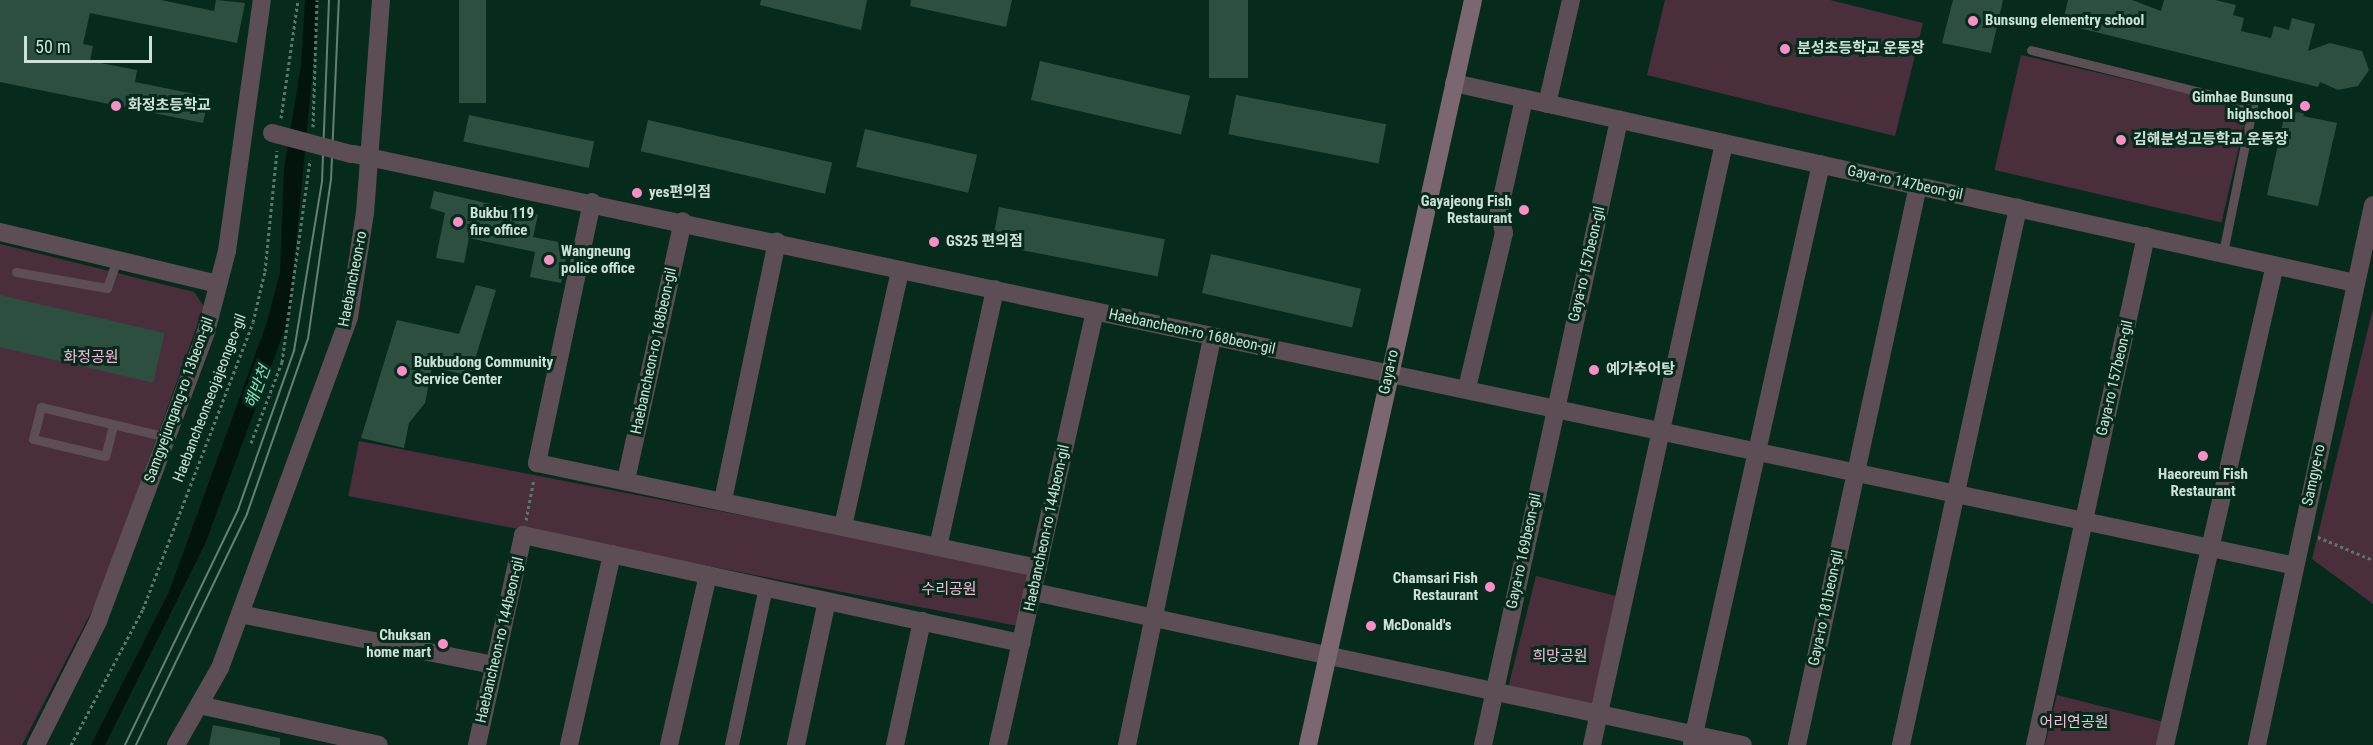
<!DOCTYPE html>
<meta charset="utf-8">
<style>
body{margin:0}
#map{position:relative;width:2373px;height:745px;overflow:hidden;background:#062b1d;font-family:"Roboto Condensed","Noto Sans KR",sans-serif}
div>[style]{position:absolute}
.green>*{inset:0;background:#4a2e3c;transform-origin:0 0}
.water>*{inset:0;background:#03140c}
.building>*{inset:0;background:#2c4f3f;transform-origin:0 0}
.path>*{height:3px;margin-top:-1.5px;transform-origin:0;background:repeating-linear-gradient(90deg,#5a776b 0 3px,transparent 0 6px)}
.service>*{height:9px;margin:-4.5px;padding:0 4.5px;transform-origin:4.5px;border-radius:4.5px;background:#5d4e55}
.pedestrian>*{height:14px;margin:-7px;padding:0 7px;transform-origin:7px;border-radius:7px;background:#5d4e55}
.minor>*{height:18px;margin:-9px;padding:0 9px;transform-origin:9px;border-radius:9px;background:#5d4e55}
.tertiary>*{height:18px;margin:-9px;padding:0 9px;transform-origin:9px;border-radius:9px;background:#5d4e55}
.secondary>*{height:18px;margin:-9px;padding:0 9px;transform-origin:9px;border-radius:9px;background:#7c6670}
.tram>*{height:1.5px;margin:-0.75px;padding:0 0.75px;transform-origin:0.75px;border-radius:0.75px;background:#638073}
.minor-bridge>*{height:18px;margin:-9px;padding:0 9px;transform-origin:9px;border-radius:9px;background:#5d4e55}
.dots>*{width:16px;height:16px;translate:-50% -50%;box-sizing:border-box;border:3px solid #062b1d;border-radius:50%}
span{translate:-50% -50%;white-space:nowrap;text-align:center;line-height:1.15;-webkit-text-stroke:6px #062b1d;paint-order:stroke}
.poi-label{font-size:15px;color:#cee1d7;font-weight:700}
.left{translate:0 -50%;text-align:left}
.right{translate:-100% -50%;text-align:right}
.street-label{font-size:15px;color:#cee1d7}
.park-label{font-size:15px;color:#fcbbdb}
.water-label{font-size:16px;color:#86e1b8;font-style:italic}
.scale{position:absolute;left:24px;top:36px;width:128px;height:27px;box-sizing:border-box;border:3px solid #cee1d7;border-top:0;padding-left:8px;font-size:18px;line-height:21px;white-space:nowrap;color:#cee1d7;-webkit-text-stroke:4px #062b1d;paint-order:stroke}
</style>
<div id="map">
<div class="green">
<div style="clip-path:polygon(1665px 0,1830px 0,1923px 23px,1895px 136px,1647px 75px)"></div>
<div style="left:2021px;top:55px;width:233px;height:118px;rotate:13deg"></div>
<div style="clip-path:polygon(0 244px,194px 292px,204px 306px,99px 597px,22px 745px,0 745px)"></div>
<div style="clip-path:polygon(2373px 308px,2373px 604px,2312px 559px)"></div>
<div style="left:359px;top:441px;width:682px;height:56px;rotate:11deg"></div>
<div style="left:1536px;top:576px;width:85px;height:119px;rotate:14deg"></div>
<div style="clip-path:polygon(2057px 695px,2164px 722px,2159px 745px,2045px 745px)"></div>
</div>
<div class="water">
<div style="clip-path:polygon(305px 0,317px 0,317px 26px,289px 318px,205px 544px,105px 745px,91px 745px,169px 592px,266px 325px,280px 273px,284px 169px,301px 65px)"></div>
</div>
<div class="building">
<div style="clip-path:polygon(0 0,161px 0,214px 11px,216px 0,245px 3px,237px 43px,90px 13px,83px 44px,93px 46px,90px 61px,137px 70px,135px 82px,209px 97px,203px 123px,0 82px)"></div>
<div style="left:459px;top:0;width:27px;height:103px"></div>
<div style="clip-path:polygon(761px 0,867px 0,861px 30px,760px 5px)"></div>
<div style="clip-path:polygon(911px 0,1012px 0,1006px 27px,910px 6px)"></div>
<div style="left:1209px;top:0;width:39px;height:78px"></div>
<div style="clip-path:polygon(1953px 0,2003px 0,1991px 53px,1942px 43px)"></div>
<div style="clip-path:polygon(2068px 0,2132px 0,2161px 11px,2164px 0,2215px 0,2236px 5px,2233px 15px,2244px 18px,2241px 31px,2271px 38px,2274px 26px,2289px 30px,2292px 18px,2315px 24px,2308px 51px,2330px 43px,2362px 51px,2369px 70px,2358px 86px,2338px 90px,2320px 82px,2318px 87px,2071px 26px,2063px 21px)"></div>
<div style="left:1040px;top:61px;width:154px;height:40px;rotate:13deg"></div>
<div style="left:1236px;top:95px;width:153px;height:40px;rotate:11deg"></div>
<div style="clip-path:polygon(2306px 112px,2303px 116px,2337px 123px,2318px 206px,2267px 195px,2285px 113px)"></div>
<div style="left:469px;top:115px;width:128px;height:27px;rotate:12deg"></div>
<div style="left:648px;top:120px;width:189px;height:32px;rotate:13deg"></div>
<div style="left:865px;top:129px;width:115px;height:39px;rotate:13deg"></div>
<div style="clip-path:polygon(434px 191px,538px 215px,533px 237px,569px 244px,561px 283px,530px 277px,535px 252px,469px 238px,464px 263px,436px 258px,445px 213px,430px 208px)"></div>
<div style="left:999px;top:207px;width:169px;height:38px;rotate:11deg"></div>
<div style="left:1211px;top:254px;width:154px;height:40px;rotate:13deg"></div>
<div style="clip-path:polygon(476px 285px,496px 290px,470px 376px,432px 367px,425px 403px,409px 423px,404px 448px,361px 438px,397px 320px,459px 334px)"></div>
<div style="left:0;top:295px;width:169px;height:51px;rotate:13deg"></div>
<div style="clip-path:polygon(213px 725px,280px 738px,280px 745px,209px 745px)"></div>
</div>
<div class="path">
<div style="left:281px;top:118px;width:119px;rotate:-81.8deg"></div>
<div style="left:313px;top:127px;width:127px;rotate:-88.2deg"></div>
<div style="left:251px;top:443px;width:87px;rotate:-69.1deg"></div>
<div style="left:282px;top:362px;width:204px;rotate:-82.1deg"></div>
<div style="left:526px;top:520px;width:42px;rotate:-79deg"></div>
<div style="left:2318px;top:537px;width:60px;rotate:22.7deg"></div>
<div style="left:71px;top:745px;width:154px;rotate:-62.1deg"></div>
<div style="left:143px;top:609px;width:307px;rotate:-69deg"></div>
<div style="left:253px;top:322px;width:52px;rotate:-76.8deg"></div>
<div style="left:265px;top:271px;width:121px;rotate:-84.3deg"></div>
</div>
<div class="service">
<div style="left:2031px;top:50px;width:229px;rotate:13.9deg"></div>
<div style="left:2253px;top:105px;width:151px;rotate:101.5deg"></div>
<div style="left:16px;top:272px;width:92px;rotate:10deg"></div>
<div style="left:107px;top:288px;width:31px;rotate:-71deg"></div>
<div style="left:113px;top:425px;width:32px;rotate:104deg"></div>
<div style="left:105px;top:456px;width:74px;rotate:-166.7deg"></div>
<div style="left:33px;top:439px;width:33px;rotate:-76deg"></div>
<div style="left:41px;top:407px;width:130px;rotate:13.4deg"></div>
</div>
<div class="pedestrian">
<div style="left:732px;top:745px;width:161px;rotate:-77.8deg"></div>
</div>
<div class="minor">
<div style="left:1454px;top:83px;width:923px;rotate:12.52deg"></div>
<div style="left:1547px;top:104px;width:107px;rotate:-77deg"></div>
<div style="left:354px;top:154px;width:1984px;rotate:11.98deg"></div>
<div style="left:592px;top:202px;width:267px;rotate:101.9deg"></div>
<div style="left:537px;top:463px;width:512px;rotate:11.84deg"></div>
<div style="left:0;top:232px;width:224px;rotate:13.4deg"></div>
<div style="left:1467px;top:388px;width:159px;rotate:-76.6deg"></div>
<div style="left:1504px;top:233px;width:23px;rotate:-103deg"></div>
<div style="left:1499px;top:211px;width:115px;rotate:-77.4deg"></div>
<div style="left:626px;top:480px;width:265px;rotate:-77.6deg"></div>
<div style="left:723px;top:500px;width:264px;rotate:-78.2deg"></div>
<div style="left:843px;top:526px;width:262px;rotate:-77.4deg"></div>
<div style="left:938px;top:547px;width:264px;rotate:-77.5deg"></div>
<div style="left:1034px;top:592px;width:725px;rotate:12.18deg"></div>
<div style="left:240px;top:614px;width:259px;rotate:11.4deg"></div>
<div style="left:199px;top:705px;width:184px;rotate:12.5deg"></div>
<div style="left:1692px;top:743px;width:593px;rotate:-77.44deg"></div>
<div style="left:36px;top:745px;width:139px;rotate:-63.4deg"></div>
<div style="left:98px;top:621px;width:309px;rotate:-69.5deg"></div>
<div style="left:206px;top:332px;width:84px;rotate:-75.5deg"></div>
<div style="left:227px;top:251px;width:253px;rotate:-82.1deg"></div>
<div style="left:477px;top:745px;width:215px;rotate:-77.6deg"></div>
<div style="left:523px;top:535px;width:510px;rotate:12.24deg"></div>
<div style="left:569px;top:745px;width:196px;rotate:-77.3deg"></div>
<div style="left:669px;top:745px;width:174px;rotate:-77.1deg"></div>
<div style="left:796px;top:745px;width:147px;rotate:-77.9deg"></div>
<div style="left:895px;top:745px;width:127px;rotate:-77.7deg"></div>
<div style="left:998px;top:745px;width:444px;rotate:-77.4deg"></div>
<div style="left:1127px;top:745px;width:416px;rotate:-78.2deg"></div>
<div style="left:1483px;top:745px;width:640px;rotate:-77.72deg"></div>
<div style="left:1592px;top:745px;width:616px;rotate:-77.63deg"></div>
<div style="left:1797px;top:745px;width:572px;rotate:-77.79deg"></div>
<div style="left:1901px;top:745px;width:550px;rotate:-77.71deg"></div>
<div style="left:2035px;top:745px;width:521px;rotate:-77.7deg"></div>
<div style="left:2165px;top:745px;width:492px;rotate:-77.1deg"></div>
</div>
<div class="tertiary">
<div style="left:176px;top:745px;width:89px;rotate:-60.3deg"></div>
<div style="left:220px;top:668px;width:374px;rotate:-69.8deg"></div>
<div style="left:349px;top:317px;width:105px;rotate:-81.3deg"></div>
<div style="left:365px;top:213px;width:214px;rotate:-85.7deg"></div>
<div style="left:2257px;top:745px;width:552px;rotate:-77.88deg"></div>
</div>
<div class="secondary">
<div style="left:1308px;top:745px;width:763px;rotate:-77.51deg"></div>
</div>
<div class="tram">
<div style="left:125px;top:745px;width:261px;rotate:-64.3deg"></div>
<div style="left:238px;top:510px;width:169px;rotate:-70.6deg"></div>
<div style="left:294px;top:351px;width:171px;rotate:-80.6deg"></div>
<div style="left:322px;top:182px;width:182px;rotate:-87.8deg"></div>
<div style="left:136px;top:745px;width:256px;rotate:-64.3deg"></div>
<div style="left:247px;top:514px;width:185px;rotate:-70.8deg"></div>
<div style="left:308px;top:339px;width:161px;rotate:-81.8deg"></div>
<div style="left:331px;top:180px;width:180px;rotate:-87.5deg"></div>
</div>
<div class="minor-bridge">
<div style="left:272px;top:133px;width:82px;rotate:14.9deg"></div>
</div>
<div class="dots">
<div style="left:1973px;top:21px;background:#fa8fc7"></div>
<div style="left:1785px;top:49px;background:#fa8fc7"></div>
<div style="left:116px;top:106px;background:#fa8fc7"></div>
<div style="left:2305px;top:106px;background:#fa8fc7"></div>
<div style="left:2121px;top:140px;background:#fa8fc7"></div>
<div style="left:637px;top:193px;background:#fa8fc7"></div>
<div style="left:1524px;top:210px;background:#fa8fc7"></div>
<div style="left:458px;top:222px;background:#fa8fc7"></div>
<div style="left:934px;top:242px;background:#fa8fc7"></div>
<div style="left:549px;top:260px;background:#fa8fc7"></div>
<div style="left:1594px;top:370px;background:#fa8fc7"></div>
<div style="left:402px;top:371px;background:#fa8fc7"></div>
<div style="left:2203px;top:456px;background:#fa8fc7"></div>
<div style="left:1490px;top:587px;background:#fa8fc7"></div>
<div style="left:1371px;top:626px;background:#fa8fc7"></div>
<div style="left:443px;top:644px;background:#fa8fc7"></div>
</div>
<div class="poi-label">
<span class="left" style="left:1985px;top:21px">Bunsung elementry school</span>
<span class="left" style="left:1797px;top:49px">분성초등학교 운동장</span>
<span class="right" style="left:2293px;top:106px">Gimhae Bunsung<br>highschool</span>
<span class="left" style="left:128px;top:106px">화정초등학교</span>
<span class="left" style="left:2133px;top:140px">김해분성고등학교 운동장</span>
<span class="left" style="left:649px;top:193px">yes편의점</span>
<span class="right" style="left:1512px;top:210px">Gayajeong Fish<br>Restaurant</span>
<span class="left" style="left:470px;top:222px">Bukbu 119<br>fire office</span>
<span class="left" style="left:946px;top:242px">GS25 편의점</span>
<span class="left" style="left:561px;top:260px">Wangneung<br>police office</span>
<span class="left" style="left:414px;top:371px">Bukbudong Community<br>Service Center</span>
<span class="left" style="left:1606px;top:370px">예가추어탕</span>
<span style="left:2203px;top:483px">Haeoreum Fish<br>Restaurant</span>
<span class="right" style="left:1478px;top:587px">Chamsari Fish<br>Restaurant</span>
<span class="left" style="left:1383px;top:626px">McDonald's</span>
<span class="right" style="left:431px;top:644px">Chuksan<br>home mart</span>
</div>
<div class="street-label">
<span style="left:1905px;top:183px;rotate:12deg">Gaya-ro 147beon-gil</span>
<span style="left:1587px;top:264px;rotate:-77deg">Gaya-ro 157beon-gil</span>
<span style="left:353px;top:279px;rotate:-79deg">Haebancheon-ro</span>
<span style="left:1192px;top:332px;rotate:12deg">Haebancheon-ro 168beon-gil</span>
<span style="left:654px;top:351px;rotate:-78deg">Haebancheon-ro 168beon-gil</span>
<span style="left:1389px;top:372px;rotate:-78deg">Gaya-ro</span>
<span style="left:2115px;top:378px;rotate:-77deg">Gaya-ro 157beon-gil</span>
<span style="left:210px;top:398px;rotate:-69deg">Haebancheonseojajeongeo-gil</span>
<span style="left:179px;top:400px;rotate:-70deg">Samgyejungang-ro 13beon-gil</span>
<span style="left:2314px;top:475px;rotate:-78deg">Samgye-ro</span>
<span style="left:1047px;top:528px;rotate:-78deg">Haebancheon-ro 144beon-gil</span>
<span style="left:1524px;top:551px;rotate:-78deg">Gaya-ro 169beon-gil</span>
<span style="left:1826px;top:608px;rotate:-78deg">Gaya-ro 181beon-gil</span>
<span style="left:500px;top:640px;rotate:-77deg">Haebancheon-ro 144beon-gil</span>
</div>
<div class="park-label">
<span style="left:91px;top:358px">화정공원</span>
<span style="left:949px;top:590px">수리공원</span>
<span style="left:1560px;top:657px">희망공원</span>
<span style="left:2074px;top:723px">어리연공원</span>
</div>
<div class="water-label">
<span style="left:258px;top:387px;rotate:-69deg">해반천</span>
</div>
<div class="scale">50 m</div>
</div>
